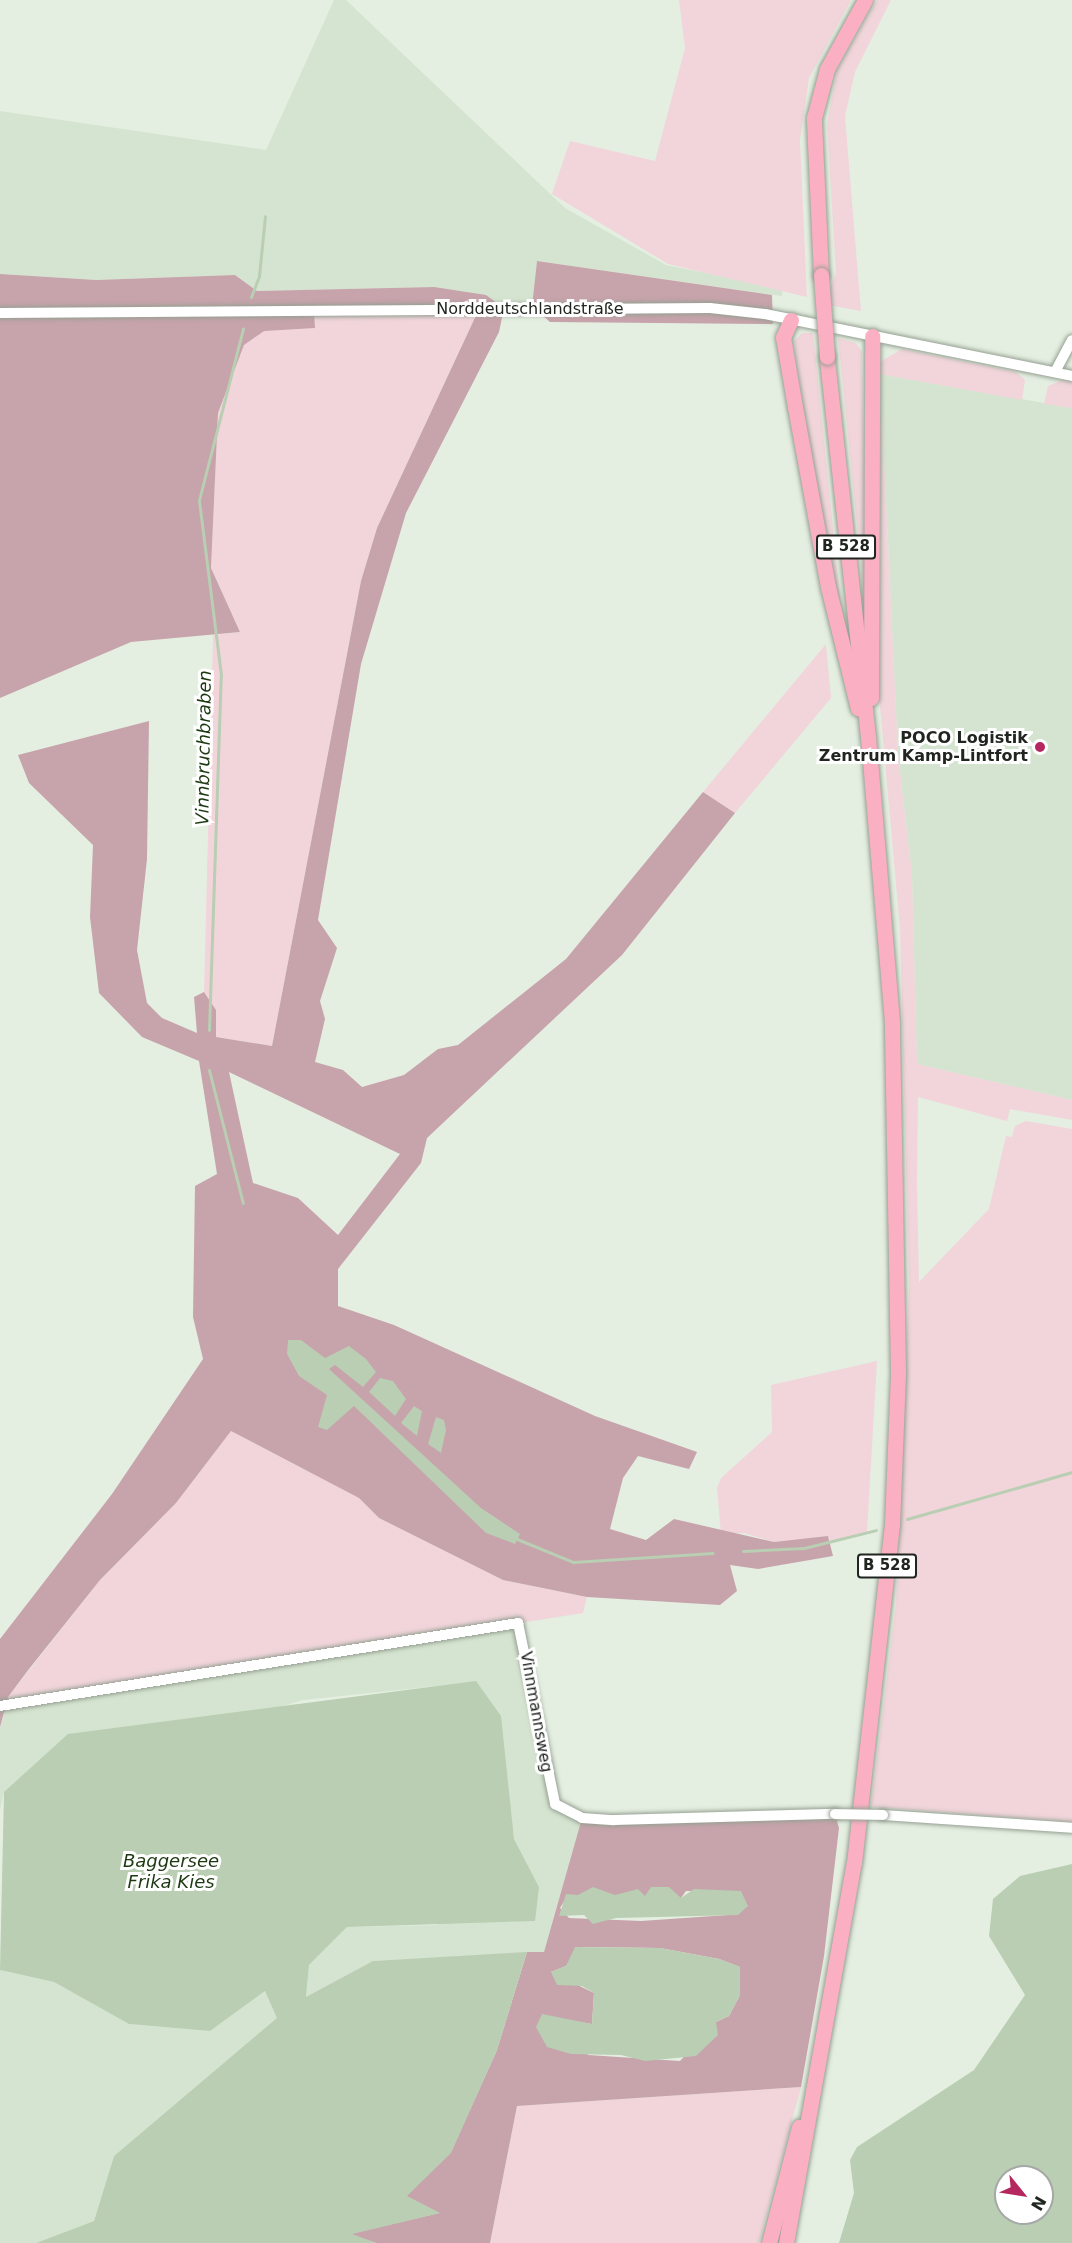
<!DOCTYPE html>
<meta charset="utf-8">
<style>
body{margin:0}
#map{position:relative;width:1072px;height:2243px;overflow:hidden;background:#e4efe1;font-family:"DejaVu Sans",sans-serif}
div>[style]{position:absolute}
.built>*{inset:0;background:#d5e4d0}
.green>*{inset:0;background:#f1d5db}
.forest>*{inset:0;background:#c7a3ab}
.water>*{inset:0;background:#b9ceb2}
.stream>*{height:3px;margin:-1.5px;padding:0 1.5px;transform-origin:1.5px;border-radius:1.5px;background:#b9ceb2}
.roads{filter:drop-shadow(0 0 2px #96a093) drop-shadow(0 0 2px #96a093)}
.minor>*{height:10px;margin:-5px;padding:0 5px;transform-origin:5px;border-radius:5px;background:#fff}
.highway>*{height:15px;margin:-7.5px;padding:0 7.5px;transform-origin:7.5px;border-radius:7.5px;background:#fab0c2}
.bridges{filter:drop-shadow(0 0 2px #96a093) drop-shadow(0 0 2px #96a093)}
.minor-bridge>*{height:10px;margin:-5px;padding:0 5px;transform-origin:5px;border-radius:5px;background:#fff}
.highway-bridge>*{height:15px;margin:-7.5px;padding:0 7.5px;transform-origin:7.5px;border-radius:7.5px;background:#fab0c2}
.dots>*{width:16px;height:16px;translate:-50% -50%;box-sizing:border-box;border:3px solid #fff;border-radius:50%}
span{translate:-50% -50%;white-space:nowrap;text-align:center;line-height:1.15;-webkit-text-stroke:6px #fff;paint-order:stroke}
.shield-label span{padding:2px 4px;background:#fff;border:2px solid;border-radius:4px;-webkit-text-stroke-width:0}
.shield-label{font-size:15px;color:#212520;font-weight:700}
.street-label{font-size:16px;color:#212520}
.poi-label{font-size:16px;color:#212520;font-weight:700}
.right{translate:-100% -50%;text-align:right}
.water-label{font-size:18px;color:#1c3911;font-style:italic}
.north{position:absolute;left:994px;top:2165px;width:60px;height:60px;box-sizing:border-box;background:#fff;border:2px solid #a6a8a6;border-radius:50%;rotate:120deg;font-size:16px;font-weight:700;line-height:24px;text-align:center;color:#212520}
.north::after{content:'';display:block;margin:auto;width:21px;height:27px;background:#b4285f;clip-path:polygon(50% 0,100% 100%,50% 72%,0 100%)}
</style>
<div id="map">
<div class="built">
<div style="clip-path:polygon(334px 0,346px 0,565px 208px,666px 265px,782px 288px,782px 296px,537px 261px,532px 306px,503px 308px,434px 287px,257px 291px,235px 275px,96px 280px,0 274px,0 111px,266px 150px)"></div>
<div style="clip-path:polygon(880px 374px,1072px 408px,1072px 1100px,917px 1064px,912px 875px,898px 754px)"></div>
<div style="clip-path:polygon(518px 1623px,555px 1804px,582px 1818px,544px 1952px,373px 1961px,306px 1998px,309px 1965px,347px 1927px,436px 1925px,539px 1887px,514px 1839px,476px 1682px,303px 1700px,4px 1792px,0 1810px,0 1727px,8px 1697px,10px 1704px)"></div>
<div style="clip-path:polygon(0 1970px,54px 1982px,129px 2024px,210px 2031px,265px 1991px,280px 2016px,114px 2156px,94px 2221px,36px 2243px,0 2243px)"></div>
</div>
<div class="green">
<div style="clip-path:polygon(679px 0,851px 0,809px 78px,800px 140px,807px 297px,668px 264px,552px 194px,570px 141px,655px 161px,685px 48px)"></div>
<div style="clip-path:polygon(877px 0,891px 0,855px 72px,845px 116px,861px 311px,823px 304px,836px 273px,827px 124px,837px 70px)"></div>
<div style="clip-path:polygon(479px 309px,377px 528px,361px 581px,272px 1046px,216px 1037px,216px 1010px,204px 992px,213px 635px,240px 632px,211px 568px,218px 413px,244px 345px,264px 330px,315px 328px,314px 310px)"></div>
<div style="clip-path:polygon(802px 333px,813px 333px,841px 606px,836px 607px,796px 361px,794px 341px)"></div>
<div style="clip-path:polygon(838px 338px,856px 343px,862px 352px,866px 612px)"></div>
<div style="clip-path:polygon(902px 349px,1016px 372px,1025px 380px,1022px 400px,880px 374px,898px 754px,912px 875px,917px 1064px,1072px 1100px,1072px 1120px,1010px 1109px,1007px 1121px,918px 1097px,917px 1182px,919px 1282px,989px 1209px,1006px 1136px,1012px 1137px,1015px 1126px,1026px 1121px,1072px 1129px,1072px 1822px,871px 1807px,896px 1603px,909px 1285px,900px 929px,878px 684px,878px 363px)"></div>
<div style="clip-path:polygon(1062px 380px,1072px 382px,1072px 408px,1044px 404px,1048px 386px)"></div>
<div style="clip-path:polygon(826px 644px,831px 698px,735px 813px,703px 792px)"></div>
<div style="clip-path:polygon(877px 1361px,867px 1532px,831px 1541px,828px 1537px,774px 1542px,744px 1533px,721px 1534px,717px 1488px,721px 1478px,772px 1432px,771px 1385px)"></div>
<div style="clip-path:polygon(231px 1431px,359px 1498px,379px 1518px,503px 1580px,587px 1597px,583px 1613px,10px 1704px,8px 1697px,100px 1580px,176px 1503px)"></div>
<div style="clip-path:polygon(801px 2087px,759px 2243px,490px 2243px,517px 2106px)"></div>
</div>
<div class="forest">
<div style="clip-path:polygon(537px 261px,772px 295px,773px 324px,550px 322px,532px 306px)"></div>
<div style="clip-path:polygon(evenodd,0 274px,96px 280px,235px 275px,257px 291px,434px 287px,486px 295px,504px 308px,499px 332px,406px 513px,361px 664px,318px 920px,337px 948px,320px 1001px,325px 1019px,315px 1062px,343px 1070px,362px 1087px,404px 1075px,438px 1049px,458px 1045px,566px 959px,703px 792px,735px 813px,622px 955px,427px 1138px,421px 1163px,338px 1269px,338px 1306px,394px 1325px,595px 1416px,697px 1452px,689px 1469px,638px 1456px,623px 1478px,610px 1529px,646px 1540px,674px 1519px,774px 1542px,828px 1536px,833px 1556px,758px 1569px,730px 1565px,737px 1591px,720px 1605px,587px 1597px,503px 1580px,379px 1518px,359px 1498px,231px 1431px,176px 1503px,100px 1580px,29px 1669px,8px 1697px,0 1727px,0 1639px,112px 1494px,203px 1359px,193px 1317px,195px 1186px,217px 1174px,199px 1061px,142px 1037px,99px 993px,90px 917px,93px 845px,29px 783px,18px 755px,149px 721px,147px 859px,137px 950px,147px 1003px,162px 1018px,197px 1033px,194px 997px,204px 992px,216px 1010px,216px 1037px,272px 1046px,361px 581px,377px 528px,479px 309px,314px 311px,315px 328px,264px 331px,244px 345px,218px 413px,211px 568px,240px 632px,131px 642px,0 698px,0 274px,229px 1072px,400px 1154px,338px 1235px,298px 1198px,253px 1183px,229px 1072px)"></div>
<div style="clip-path:polygon(evenodd,835px 1814px,839px 1828px,824px 1956px,801px 2087px,517px 2106px,490px 2243px,376px 2243px,350px 2234px,439px 2213px,406px 2196px,451px 2152px,497px 2050px,527px 1952px,544px 1952px,582px 1818px,835px 1814px,717px 1890px,748px 1906px,728px 1915px,641px 1921px,569px 1918px,560px 1908px,566px 1898px,578px 1895px,681px 1898px,686px 1891px,717px 1890px,835px 1814px,583px 1947px,660px 1948px,719px 1959px,740px 1967px,740px 1995px,729px 2016px,716px 2022px,680px 2061px,588px 2055px,573px 2021px,592px 2024px,594px 1993px,551px 1972px,566px 1966px,583px 1947px)"></div>
</div>
<div class="water">
<div style="clip-path:polygon(288px 1340px,301px 1340px,325px 1358px,349px 1346px,366px 1359px,376px 1372px,363px 1387px,335px 1365px,329px 1369px,481px 1508px,520px 1534px,515px 1544px,486px 1533px,354px 1406px,327px 1430px,318px 1427px,327px 1395px,299px 1376px,287px 1354px)"></div>
<div style="clip-path:polygon(380px 1378px,393px 1381px,406px 1399px,395px 1416px,369px 1392px)"></div>
<div style="clip-path:polygon(414px 1406px,422px 1411px,417px 1436px,401px 1423px)"></div>
<div style="clip-path:polygon(436px 1417px,444px 1420px,446px 1430px,441px 1453px,428px 1444px)"></div>
<div style="clip-path:polygon(476px 1681px,501px 1716px,514px 1839px,539px 1887px,535px 1921px,347px 1927px,309px 1965px,306px 1997px,373px 1961px,527px 1952px,497px 2050px,451px 2153px,407px 2196px,440px 2213px,352px 2234px,376px 2243px,36px 2243px,94px 2221px,114px 2156px,277px 2018px,265px 1991px,210px 2031px,129px 2024px,54px 1982px,0 1970px,4px 1792px,68px 1734px)"></div>
<div style="clip-path:polygon(evenodd,1072px 1864px,1072px 2243px,839px 2243px,854px 2193px,850px 2160px,857px 2147px,974px 2070px,1025px 1995px,989px 1936px,993px 1899px,1020px 1876px,1072px 1864px,1006px 2177px,1042px 2177px,1042px 2213px,1006px 2213px,1006px 2177px)"></div>
<div style="clip-path:polygon(593px 1887px,615px 1895px,638px 1889px,645px 1896px,651px 1887px,669px 1887px,681px 1898px,694px 1889px,741px 1891px,748px 1906px,738px 1915px,616px 1918px,593px 1924px,584px 1915px,559px 1916px,566px 1894px,578px 1895px)"></div>
<div style="clip-path:polygon(575px 1947px,660px 1948px,719px 1959px,740px 1967px,740px 1995px,729px 2016px,716px 2022px,718px 2035px,696px 2056px,645px 2061px,621px 2055px,571px 2054px,547px 2047px,536px 2027px,542px 2014px,592px 2024px,594px 1993px,582px 1986px,557px 1985px,551px 1972px,566px 1966px)"></div>
</div>
<div class="stream">
<div style="left:251px;top:297px;width:22px;rotate:-69deg"></div>
<div style="left:259px;top:276px;width:60px;rotate:-84.3deg"></div>
<div style="left:209px;top:1030px;width:355px;rotate:-88.1deg"></div>
<div style="left:221px;top:675px;width:176px;rotate:-97.2deg"></div>
<div style="left:199px;top:500px;width:177px;rotate:-75.6deg"></div>
<div style="left:209px;top:1070px;width:137px;rotate:75.7deg"></div>
<div style="left:907px;top:1519px;width:172px;rotate:-15.9deg"></div>
<div style="left:517px;top:1539px;width:61px;rotate:22.3deg"></div>
<div style="left:573px;top:1562px;width:140px;rotate:-3.7deg"></div>
<div style="left:743px;top:1551px;width:61px;rotate:-2.8deg"></div>
<div style="left:804px;top:1548px;width:74px;rotate:-14deg"></div>
</div>
<div class="roads">
<div class="minor">
<div style="left:0;top:313px;width:710px;rotate:-0.4deg"></div>
<div style="left:710px;top:308px;width:55px;rotate:6.2deg"></div>
<div style="left:765px;top:314px;width:313px;rotate:11.4deg"></div>
<div style="left:1055px;top:372px;width:36px;rotate:-62deg"></div>
<div style="left:0;top:1706px;width:525px;rotate:-9.1deg"></div>
<div style="left:518px;top:1623px;width:185px;rotate:78.4deg"></div>
<div style="left:555px;top:1804px;width:30px;rotate:27deg"></div>
<div style="left:582px;top:1818px;width:32px;rotate:4deg"></div>
<div style="left:614px;top:1820px;width:221px;rotate:-1.6deg"></div>
<div style="left:883px;top:1815px;width:189px;rotate:3.9deg"></div>
</div>
<div class="highway">
<div style="left:821px;top:275px;width:157px;rotate:-92.6deg"></div>
<div style="left:814px;top:118px;width:51px;rotate:-75.1deg"></div>
<div style="left:827px;top:69px;width:79px;rotate:-61.2deg"></div>
<div style="left:791px;top:320px;width:19px;rotate:115deg"></div>
<div style="left:783px;top:337px;width:71px;rotate:80.3deg"></div>
<div style="left:795px;top:407px;width:183px;rotate:79.6deg"></div>
<div style="left:828px;top:587px;width:125px;rotate:76.1deg"></div>
<div style="left:871px;top:698px;width:362px;rotate:-89.8deg"></div>
<div style="left:769px;top:2243px;width:120px;rotate:-75.5deg"></div>
<div style="left:786px;top:2243px;width:386px;rotate:-79.9deg"></div>
<div style="left:854px;top:1863px;width:341px;rotate:-83.6deg"></div>
<div style="left:892px;top:1524px;width:151px;rotate:-87.7deg"></div>
<div style="left:898px;top:1373px;width:351px;rotate:-91deg"></div>
<div style="left:892px;top:1022px;width:286px;rotate:-94.8deg"></div>
<div style="left:868px;top:737px;width:382px;rotate:-96.2deg"></div>
</div>
</div>
<div class="bridges">
<div class="minor-bridge">
<div style="left:835px;top:1814px;width:48px;rotate:1.2deg"></div>
</div>
<div class="highway-bridge">
<div style="left:821px;top:275px;width:82px;rotate:85.8deg"></div>
</div>
</div>
<div class="dots">
<div style="left:1040px;top:747px;background:#b4285f"></div>
</div>
<div class="shield-label">
<span style="left:846px;top:547px">B 528</span>
<span style="left:887px;top:1566px">B 528</span>
</div>
<div class="street-label">
<span style="left:530px;top:309px">Norddeutschlandstraße</span>
<span style="left:536px;top:1712px;rotate:80deg">Vinnmannsweg</span>
</div>
<div class="poi-label">
<span class="right" style="left:1028px;top:747px">POCO Logistik<br>Zentrum Kamp-Lintfort</span>
</div>
<div class="water-label">
<span style="left:204px;top:748px;rotate:-89deg">Vinnbruchbraben</span>
<span style="left:171px;top:1872px">Baggersee<br>Frika Kies</span>
</div>
<div class="north">N</div>
</div>
